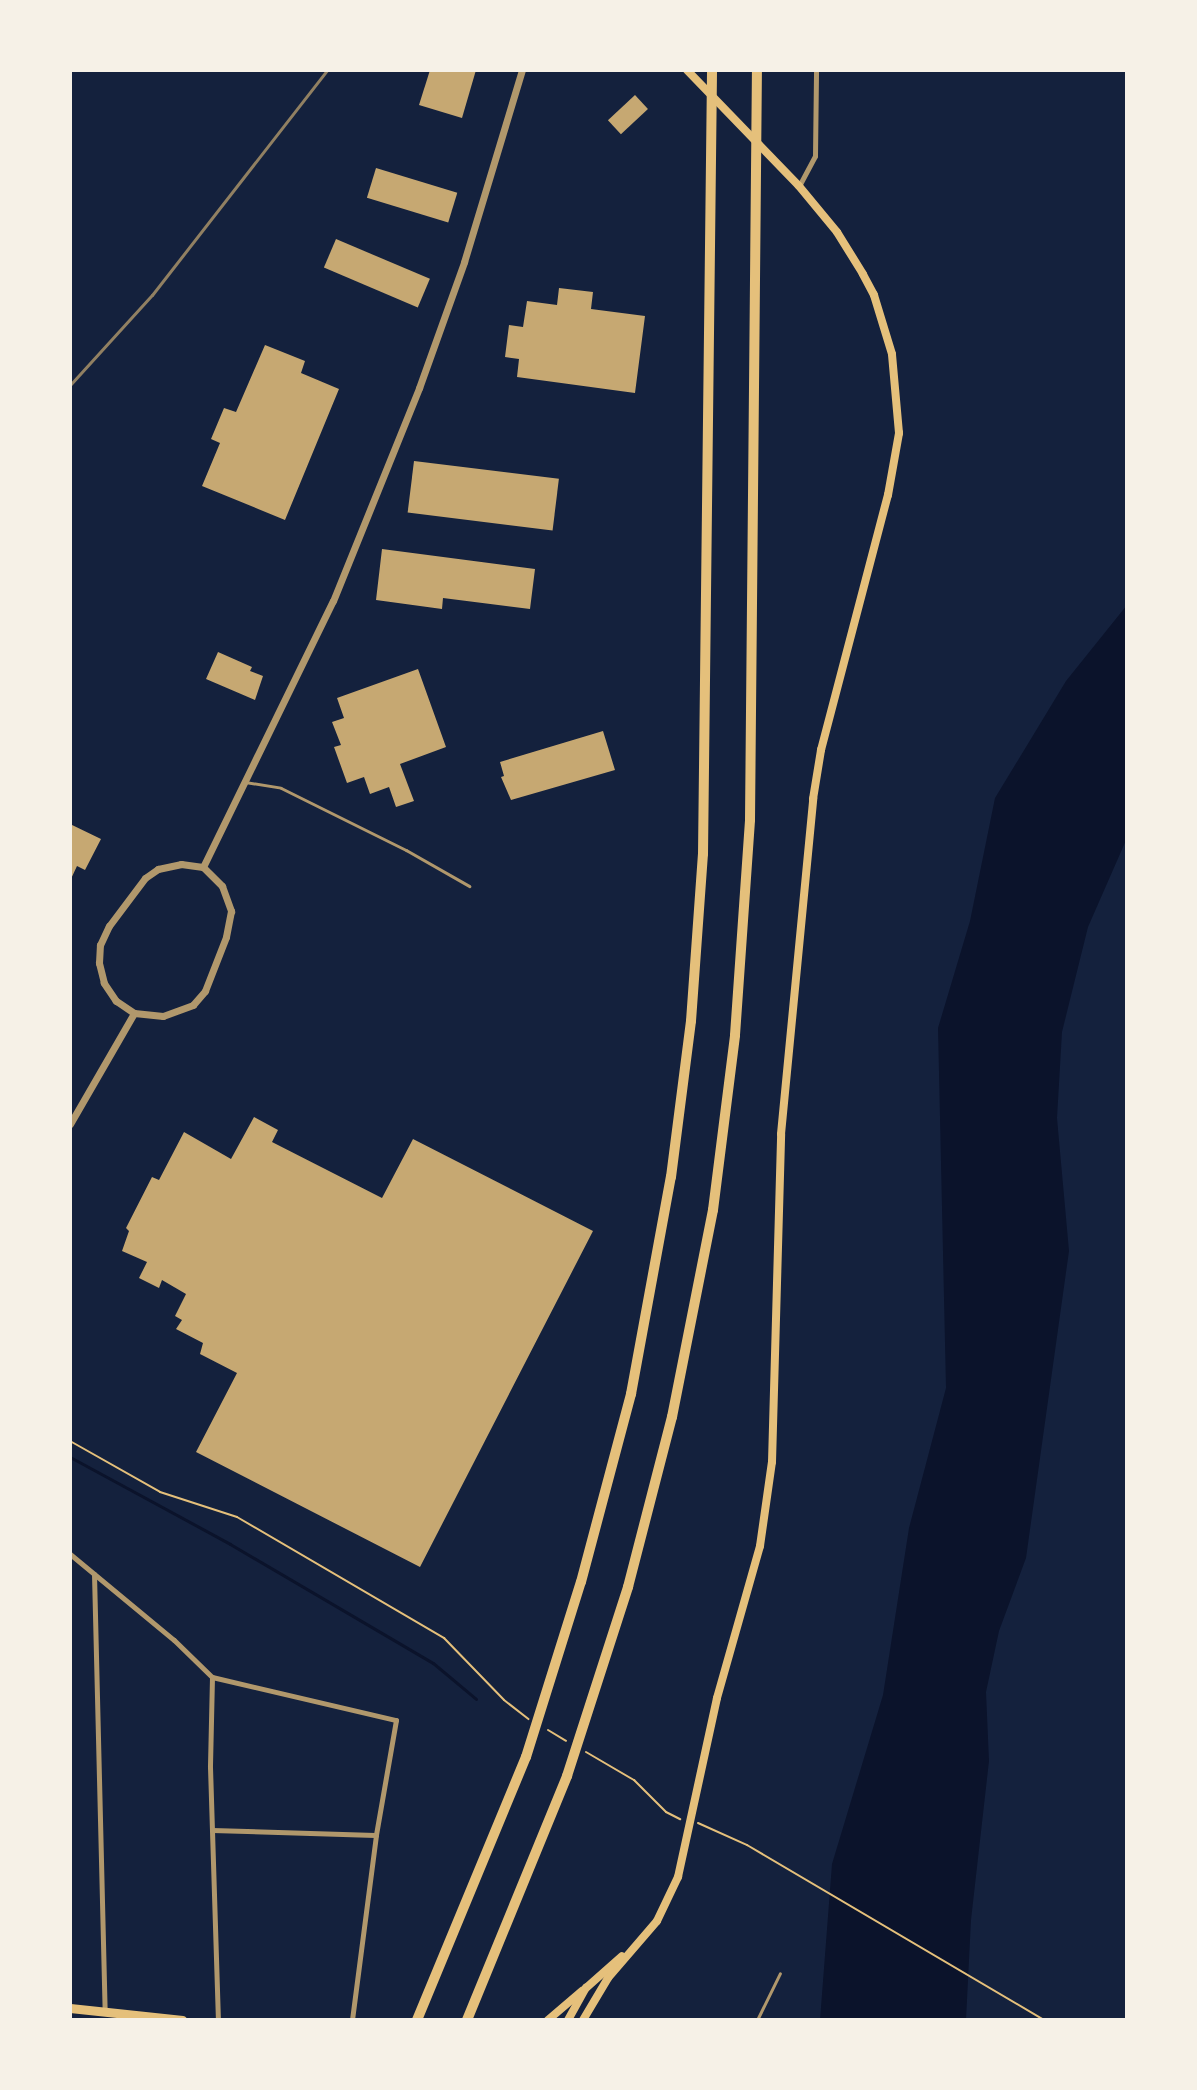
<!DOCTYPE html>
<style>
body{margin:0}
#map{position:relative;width:1197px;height:2090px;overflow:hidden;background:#14213d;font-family:"DM Sans",sans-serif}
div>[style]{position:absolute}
.water>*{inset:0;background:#0b132b}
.stream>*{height:3px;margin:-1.5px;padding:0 1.5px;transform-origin:1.5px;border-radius:1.5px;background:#0b132b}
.building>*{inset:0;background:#c6a872;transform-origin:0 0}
.path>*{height:2px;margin:-1px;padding:0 1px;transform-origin:1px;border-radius:1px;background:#e5c07b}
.service>*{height:3px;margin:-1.5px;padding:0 1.5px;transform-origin:1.5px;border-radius:1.5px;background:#b1986c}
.minor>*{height:5px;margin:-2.5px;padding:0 2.5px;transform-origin:2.5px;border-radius:2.5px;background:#b1986c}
.tertiary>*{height:7px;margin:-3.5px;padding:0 3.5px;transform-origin:3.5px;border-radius:3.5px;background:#b1986c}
.primary>*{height:8px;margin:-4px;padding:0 4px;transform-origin:4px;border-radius:4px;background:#e5c07b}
.trunk>*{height:9px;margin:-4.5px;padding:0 4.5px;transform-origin:4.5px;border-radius:4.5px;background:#e5c07b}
.motorway>*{height:10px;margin:-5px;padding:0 5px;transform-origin:5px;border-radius:5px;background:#e5c07b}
.rail>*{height:3px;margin:-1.5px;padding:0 1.5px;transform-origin:1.5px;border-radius:1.5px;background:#918062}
span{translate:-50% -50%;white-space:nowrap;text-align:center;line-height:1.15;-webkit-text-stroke:7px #f6f1e7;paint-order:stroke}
.frame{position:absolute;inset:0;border:72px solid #f6f1e7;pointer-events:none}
</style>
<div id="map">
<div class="water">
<div style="clip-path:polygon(1127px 605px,1127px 838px,1088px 927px,1062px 1032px,1057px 1118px,1069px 1251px,1026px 1558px,999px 1631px,986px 1692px,989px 1761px,971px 1920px,966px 2020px,820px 2020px,832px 1864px,883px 1695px,909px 1528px,946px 1388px,938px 1028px,970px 921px,995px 798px,1066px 681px)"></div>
</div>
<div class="stream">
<div style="left:70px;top:1457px;width:182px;rotate:28.5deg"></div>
<div style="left:230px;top:1544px;width:235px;rotate:30.4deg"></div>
<div style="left:433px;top:1663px;width:56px;rotate:39.9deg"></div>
</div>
<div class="building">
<div style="clip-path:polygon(430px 70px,476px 70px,462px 118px,419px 105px)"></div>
<div style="left:635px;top:95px;width:19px;height:37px;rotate:47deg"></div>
<div style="left:376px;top:168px;width:85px;height:31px;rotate:17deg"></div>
<div style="left:336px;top:239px;width:102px;height:31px;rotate:23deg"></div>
<div style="clip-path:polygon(559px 288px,593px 292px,591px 309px,645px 316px,635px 393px,517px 377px,519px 359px,505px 357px,509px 325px,523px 327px,527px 301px,557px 305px)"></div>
<div style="clip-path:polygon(265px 345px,305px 361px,301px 373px,339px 389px,285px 520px,202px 486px,220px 443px,211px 439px,224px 408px,236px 412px)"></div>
<div style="left:414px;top:461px;width:146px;height:52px;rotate:7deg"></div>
<div style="clip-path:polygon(382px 549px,535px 569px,530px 609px,443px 598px,442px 609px,376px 600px)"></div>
<div style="clip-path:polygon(218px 652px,252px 667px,250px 671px,263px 676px,255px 700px,206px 679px)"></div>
<div style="clip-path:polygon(418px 669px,446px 747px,400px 764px,414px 801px,396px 807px,389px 787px,370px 794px,364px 777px,347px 783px,334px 747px,341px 745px,332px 722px,344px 718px,337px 698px)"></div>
<div style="clip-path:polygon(603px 731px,615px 770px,511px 800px,501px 777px,504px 776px,500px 762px)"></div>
<div style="clip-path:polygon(70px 824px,101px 839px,85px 870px,77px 866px,70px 881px)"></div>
<div style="clip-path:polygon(254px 1117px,278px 1130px,272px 1142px,382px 1198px,413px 1139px,593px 1231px,420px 1567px,196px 1452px,237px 1373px,200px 1354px,203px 1343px,176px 1329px,182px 1320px,175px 1316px,186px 1294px,162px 1280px,159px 1288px,139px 1278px,147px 1262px,122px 1251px,129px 1231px,126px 1228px,152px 1177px,159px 1180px,184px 1132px,231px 1159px)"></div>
</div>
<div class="path">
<div style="left:70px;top:1441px;width:103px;rotate:29.5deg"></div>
<div style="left:160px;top:1492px;width:81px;rotate:18deg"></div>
<div style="left:237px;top:1517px;width:240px;rotate:30.3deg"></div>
<div style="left:444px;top:1638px;width:86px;rotate:45.9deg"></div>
<div style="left:504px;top:1700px;width:31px;rotate:38deg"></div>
<div style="left:548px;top:1730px;width:21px;rotate:31deg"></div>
<div style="left:586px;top:1752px;width:56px;rotate:30.3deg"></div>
<div style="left:634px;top:1780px;width:45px;rotate:45deg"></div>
<div style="left:666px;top:1812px;width:16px;rotate:27deg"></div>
<div style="left:698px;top:1823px;width:54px;rotate:24.2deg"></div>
<div style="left:747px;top:1845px;width:345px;rotate:30.5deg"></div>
</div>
<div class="service">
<div style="left:245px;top:782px;width:36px;rotate:9deg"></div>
<div style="left:281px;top:788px;width:140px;rotate:26.4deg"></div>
<div style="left:406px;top:850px;width:73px;rotate:29.7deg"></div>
<div style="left:757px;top:2020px;width:52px;rotate:-63.9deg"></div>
</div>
<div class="minor">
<div style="left:799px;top:186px;width:34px;rotate:-62deg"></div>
<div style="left:815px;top:156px;width:86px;rotate:-89.3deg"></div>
<div style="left:70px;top:1554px;width:135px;rotate:39.6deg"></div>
<div style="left:174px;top:1640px;width:53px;rotate:44.2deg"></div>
<div style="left:212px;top:1677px;width:189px;rotate:13.2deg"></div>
<div style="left:396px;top:1720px;width:117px;rotate:99.9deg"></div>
<div style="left:376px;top:1835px;width:187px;rotate:97.4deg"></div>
<div style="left:94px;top:1574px;width:438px;rotate:88.6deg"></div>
<div style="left:212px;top:1677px;width:90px;rotate:91.3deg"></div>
<div style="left:210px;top:1767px;width:253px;rotate:88.2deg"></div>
<div style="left:212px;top:1830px;width:163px;rotate:1.8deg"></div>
</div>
<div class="tertiary">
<div style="left:181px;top:864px;width:22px;rotate:8deg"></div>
<div style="left:203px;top:867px;width:27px;rotate:45deg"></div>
<div style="left:222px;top:886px;width:27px;rotate:70deg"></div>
<div style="left:231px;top:911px;width:26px;rotate:101deg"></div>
<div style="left:226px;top:937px;width:58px;rotate:111.3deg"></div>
<div style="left:205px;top:991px;width:18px;rotate:131deg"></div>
<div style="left:193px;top:1005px;width:32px;rotate:160deg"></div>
<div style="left:163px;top:1016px;width:29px;rotate:-174deg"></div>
<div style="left:134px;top:1013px;width:22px;rotate:-146deg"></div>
<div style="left:116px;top:1001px;width:22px;rotate:-124deg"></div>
<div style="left:104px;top:983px;width:21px;rotate:-104deg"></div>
<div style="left:99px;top:963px;width:18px;rotate:-87deg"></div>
<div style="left:100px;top:945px;width:21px;rotate:-65deg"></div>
<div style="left:109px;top:926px;width:60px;rotate:-53.1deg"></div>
<div style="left:145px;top:878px;width:16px;rotate:-35deg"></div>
<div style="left:158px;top:869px;width:24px;rotate:-12deg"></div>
<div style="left:203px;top:867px;width:296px;rotate:-64deg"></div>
<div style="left:333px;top:601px;width:230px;rotate:-68deg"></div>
<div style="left:419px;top:388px;width:134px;rotate:-70.3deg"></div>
<div style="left:464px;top:262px;width:201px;rotate:-73.2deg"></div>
<div style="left:70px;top:1124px;width:128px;rotate:-60deg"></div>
</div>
<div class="primary">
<div style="left:548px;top:2020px;width:45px;rotate:-40.5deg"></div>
<div style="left:568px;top:2020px;width:37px;rotate:-61deg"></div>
<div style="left:586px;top:1988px;width:48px;rotate:-41.6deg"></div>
<div style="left:583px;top:2020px;width:49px;rotate:-59.2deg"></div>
<div style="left:608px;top:1978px;width:75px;rotate:-49.3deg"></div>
<div style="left:657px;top:1921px;width:49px;rotate:-64.5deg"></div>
<div style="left:678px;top:1877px;width:183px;rotate:-77.7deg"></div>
<div style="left:717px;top:1698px;width:158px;rotate:-74.2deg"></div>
<div style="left:760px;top:1546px;width:85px;rotate:-81.9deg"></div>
<div style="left:772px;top:1462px;width:328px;rotate:-88.4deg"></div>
<div style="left:781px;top:1134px;width:337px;rotate:-84.5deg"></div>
<div style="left:813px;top:799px;width:50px;rotate:-80.7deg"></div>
<div style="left:821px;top:750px;width:264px;rotate:-75.3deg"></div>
<div style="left:888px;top:495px;width:63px;rotate:-79.9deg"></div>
<div style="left:899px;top:433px;width:79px;rotate:-95.1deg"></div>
<div style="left:892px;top:354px;width:62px;rotate:-107deg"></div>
<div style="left:874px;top:295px;width:24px;rotate:-118deg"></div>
<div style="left:863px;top:274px;width:49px;rotate:-121.8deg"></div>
<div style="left:837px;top:232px;width:60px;rotate:-129.6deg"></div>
<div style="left:799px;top:186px;width:161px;rotate:-134deg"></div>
</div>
<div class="trunk">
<div style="left:70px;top:2008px;width:113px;rotate:6.1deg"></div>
</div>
<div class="motorway">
<div style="left:417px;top:2020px;width:285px;rotate:-67.5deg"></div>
<div style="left:526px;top:1757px;width:183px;rotate:-72.6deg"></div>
<div style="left:581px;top:1582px;width:195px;rotate:-75.1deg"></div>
<div style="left:631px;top:1394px;width:221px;rotate:-79.6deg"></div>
<div style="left:671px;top:1177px;width:157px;rotate:-82.7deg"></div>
<div style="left:691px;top:1021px;width:167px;rotate:-85.9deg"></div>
<div style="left:703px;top:854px;width:784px;rotate:-89.34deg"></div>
<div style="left:467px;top:2020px;width:264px;rotate:-67.7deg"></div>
<div style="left:567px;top:1776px;width:199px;rotate:-72.1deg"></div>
<div style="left:628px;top:1587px;width:176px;rotate:-75.5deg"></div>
<div style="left:672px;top:1417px;width:211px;rotate:-78.8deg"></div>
<div style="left:713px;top:1210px;width:176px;rotate:-82.8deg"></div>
<div style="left:735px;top:1035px;width:216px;rotate:-86deg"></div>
<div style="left:750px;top:820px;width:750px;rotate:-89.47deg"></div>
</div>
<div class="rail">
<div style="left:70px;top:385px;width:122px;rotate:-47.7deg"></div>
<div style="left:152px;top:295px;width:285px;rotate:-52.1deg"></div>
</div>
<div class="frame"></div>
</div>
